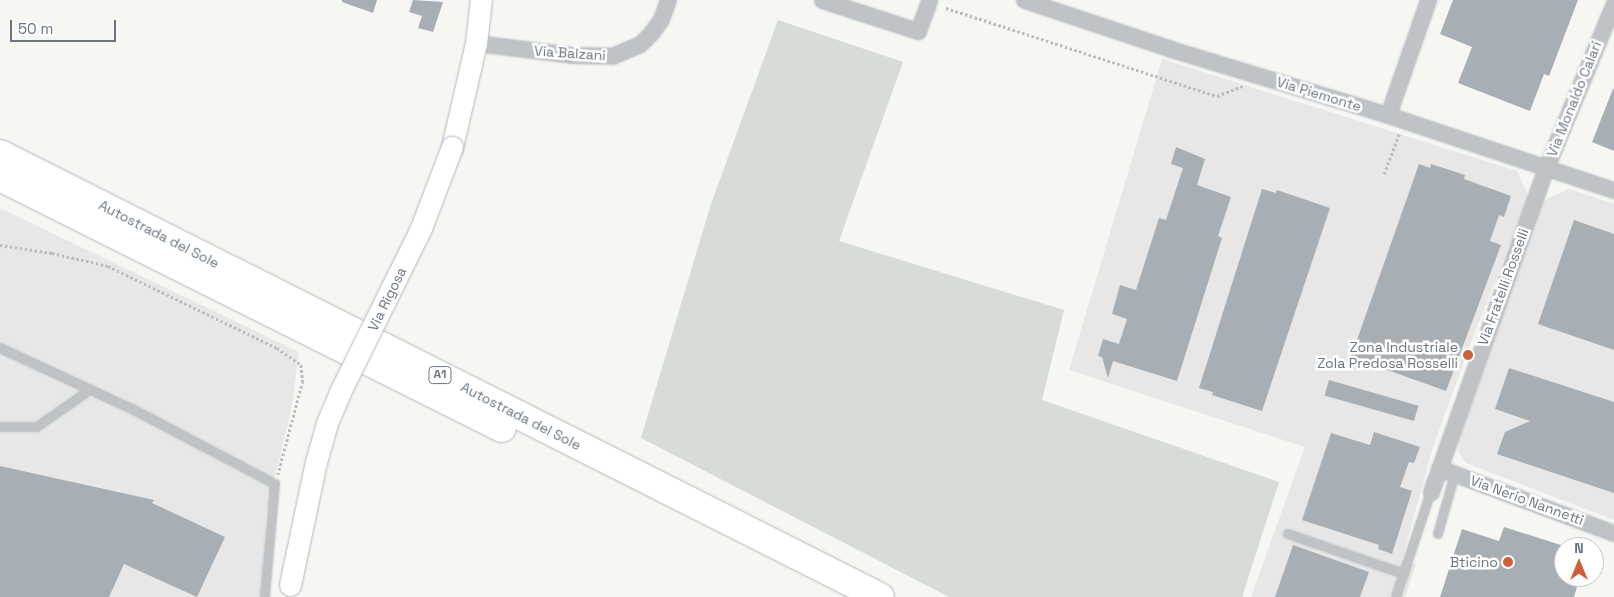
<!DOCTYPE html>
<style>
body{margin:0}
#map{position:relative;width:1614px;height:597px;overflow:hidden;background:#f6f6f3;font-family:"Space Grotesk",sans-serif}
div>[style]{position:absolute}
.built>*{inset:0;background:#e6e7e6}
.green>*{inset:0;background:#d7dcd4}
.building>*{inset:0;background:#a8afb4;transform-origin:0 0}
.path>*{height:2.5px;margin-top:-1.25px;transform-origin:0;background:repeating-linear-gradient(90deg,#b9bcbe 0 2.5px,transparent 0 5px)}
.roads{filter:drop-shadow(0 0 1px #b4b8bc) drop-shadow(0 0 1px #b4b8bc)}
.lane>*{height:8px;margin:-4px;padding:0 4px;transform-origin:4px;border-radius:4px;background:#bfc3c6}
.street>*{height:15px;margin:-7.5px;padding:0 7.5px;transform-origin:7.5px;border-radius:7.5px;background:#bfc3c6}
.secondary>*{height:21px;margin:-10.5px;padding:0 10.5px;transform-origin:10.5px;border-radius:10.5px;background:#fff}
.highway>*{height:28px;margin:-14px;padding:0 14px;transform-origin:14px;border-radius:14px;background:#fff}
.bridges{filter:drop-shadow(0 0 1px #b4b8bc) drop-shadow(0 0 1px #b4b8bc)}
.secondary-bridge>*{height:21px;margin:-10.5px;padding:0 10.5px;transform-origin:10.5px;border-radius:10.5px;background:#fff}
.dots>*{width:14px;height:14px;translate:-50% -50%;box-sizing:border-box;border:2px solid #fff;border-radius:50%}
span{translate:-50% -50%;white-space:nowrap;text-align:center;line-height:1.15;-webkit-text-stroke:5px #fff;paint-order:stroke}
.shield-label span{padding:1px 4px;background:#fff;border:1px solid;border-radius:4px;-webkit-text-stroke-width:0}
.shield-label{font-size:12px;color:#687580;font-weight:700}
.street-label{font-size:14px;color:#687580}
.poi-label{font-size:14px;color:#687580}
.right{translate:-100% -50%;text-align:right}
.north{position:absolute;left:1554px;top:537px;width:50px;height:50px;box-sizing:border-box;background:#fff;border:1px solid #c3c8cc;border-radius:50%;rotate:0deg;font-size:14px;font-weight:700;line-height:20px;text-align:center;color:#687580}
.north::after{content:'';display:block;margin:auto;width:18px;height:22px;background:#d05e38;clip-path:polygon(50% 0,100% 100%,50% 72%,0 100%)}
.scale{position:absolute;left:10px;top:20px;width:106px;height:22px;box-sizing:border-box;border:2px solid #687580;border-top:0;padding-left:6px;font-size:15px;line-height:18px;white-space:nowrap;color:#687580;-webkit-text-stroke:4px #fff;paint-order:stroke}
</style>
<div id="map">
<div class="built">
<div style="clip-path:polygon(1162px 59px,1517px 171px,1529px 197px,1476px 329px,1433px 447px,1402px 560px,1416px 564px,1405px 597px,1251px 597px,1305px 447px,1069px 370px)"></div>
<div style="clip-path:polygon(1569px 189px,1614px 204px,1614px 520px,1466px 463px,1459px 453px,1458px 443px,1541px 202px)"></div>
<div style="clip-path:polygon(0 208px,299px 352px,291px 411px,266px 514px,261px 597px,0 597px)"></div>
</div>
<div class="green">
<div style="clip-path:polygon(778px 20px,903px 62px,839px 241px,1064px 310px,1042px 400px,1279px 482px,1242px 597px,949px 597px,641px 438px,711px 204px)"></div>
</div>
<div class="building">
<div style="clip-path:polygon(342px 0,377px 0,373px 13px,342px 2px)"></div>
<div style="clip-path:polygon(413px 0,443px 2px,433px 32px,418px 28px,422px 16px,409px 12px)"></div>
<div style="clip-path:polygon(1453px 0,1578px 0,1549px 76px,1544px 74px,1530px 111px,1458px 83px,1472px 47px,1440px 34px)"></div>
<div style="clip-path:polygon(1613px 89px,1614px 89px,1614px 151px,1592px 142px)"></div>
<div style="clip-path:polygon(1176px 147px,1205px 159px,1197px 185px,1231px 197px,1218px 236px,1222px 238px,1177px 381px,1113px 361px,1108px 378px,1102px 357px,1098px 356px,1103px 339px,1119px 344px,1127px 319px,1112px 314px,1120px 285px,1136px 290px,1159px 218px,1166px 220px,1183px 168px,1171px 164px)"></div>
<div style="clip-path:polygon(1419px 164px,1430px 168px,1431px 164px,1465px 175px,1464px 179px,1511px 196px,1504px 217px,1499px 215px,1490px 241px,1501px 245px,1446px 391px,1351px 357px)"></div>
<div style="clip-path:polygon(1262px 189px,1276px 193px,1277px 190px,1330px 208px,1262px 411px,1212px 395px,1213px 392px,1199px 388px)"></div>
<div style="clip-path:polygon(1574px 220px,1614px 234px,1614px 350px,1538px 324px)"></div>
<div style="clip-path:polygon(1509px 368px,1614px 402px,1614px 493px,1497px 454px,1505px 432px,1530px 421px,1495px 409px)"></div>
<div style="left:1329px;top:380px;width:93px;height:16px;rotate:16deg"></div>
<div style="clip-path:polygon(1374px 432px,1420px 447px,1414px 463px,1409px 462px,1400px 487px,1412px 491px,1392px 554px,1378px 549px,1379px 545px,1302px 520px,1331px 433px,1370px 445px)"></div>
<div style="clip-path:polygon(0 466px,154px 500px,152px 503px,225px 537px,197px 597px,124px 564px,109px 597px,0 597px)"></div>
<div style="clip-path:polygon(1504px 527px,1564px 546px,1564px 577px,1580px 577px,1574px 597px,1440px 597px,1462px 529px,1499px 541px)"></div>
<div style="clip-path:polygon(1293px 545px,1369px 572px,1360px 597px,1275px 597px)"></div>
</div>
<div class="path">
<div style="left:946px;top:8px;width:285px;rotate:18deg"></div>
<div style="left:1217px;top:96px;width:28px;rotate:-21deg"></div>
<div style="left:1384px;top:174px;width:43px;rotate:-69.4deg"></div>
<div style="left:0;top:245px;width:53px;rotate:8.7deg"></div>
<div style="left:52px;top:253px;width:57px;rotate:13.1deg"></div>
<div style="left:108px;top:266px;width:188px;rotate:25.9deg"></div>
<div style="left:277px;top:348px;width:29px;rotate:35deg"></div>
<div style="left:301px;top:365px;width:16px;rotate:83deg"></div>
<div style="left:303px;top:381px;width:97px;rotate:104.9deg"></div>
</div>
<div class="roads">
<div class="lane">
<div style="left:0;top:348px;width:148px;rotate:24.8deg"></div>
<div style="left:134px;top:410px;width:159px;rotate:27.7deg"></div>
<div style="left:275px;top:484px;width:113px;rotate:95.1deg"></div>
<div style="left:0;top:427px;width:37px"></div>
<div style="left:37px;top:427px;width:65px;rotate:-34.9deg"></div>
<div style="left:1288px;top:534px;width:123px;rotate:19deg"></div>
<div style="left:1438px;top:534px;width:62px;rotate:-74.2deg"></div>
<div style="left:1396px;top:597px;width:111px;rotate:-71.6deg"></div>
</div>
<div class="street">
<div style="left:822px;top:0;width:101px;rotate:17.9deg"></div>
<div style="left:918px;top:31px;width:33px;rotate:-70deg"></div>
<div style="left:1024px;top:0;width:155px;rotate:18.4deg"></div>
<div style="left:1171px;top:49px;width:227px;rotate:16.9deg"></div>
<div style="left:1388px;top:115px;width:238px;rotate:18.4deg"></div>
<div style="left:476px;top:43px;width:98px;rotate:7.1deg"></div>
<div style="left:573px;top:55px;width:39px;rotate:1deg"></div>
<div style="left:612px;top:56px;width:30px;rotate:-23deg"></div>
<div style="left:640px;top:44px;width:16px;rotate:-45deg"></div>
<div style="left:651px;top:33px;width:17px;rotate:-54deg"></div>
<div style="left:661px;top:19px;width:20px;rotate:-70deg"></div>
<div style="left:1388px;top:115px;width:122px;rotate:-70.8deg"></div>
<div style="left:1439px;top:468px;width:187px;rotate:20.4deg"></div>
<div style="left:1431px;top:492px;width:344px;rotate:-70.5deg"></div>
<div style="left:1546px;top:168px;width:178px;rotate:-67.6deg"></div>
</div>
<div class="secondary">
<div style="left:452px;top:147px;width:107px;rotate:-77deg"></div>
<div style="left:476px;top:43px;width:43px;rotate:-83.4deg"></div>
</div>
<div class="highway">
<div style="left:0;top:154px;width:985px;rotate:26.72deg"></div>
<div style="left:0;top:177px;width:561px;rotate:26.57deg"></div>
</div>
</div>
<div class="bridges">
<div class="secondary-bridge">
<div style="left:290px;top:585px;width:126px;rotate:-78.1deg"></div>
<div style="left:316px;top:462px;width:41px;rotate:-74.2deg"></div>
<div style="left:327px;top:423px;width:34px;rotate:-67deg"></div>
<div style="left:340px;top:392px;width:183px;rotate:-63.7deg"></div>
<div style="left:421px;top:228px;width:87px;rotate:-69.1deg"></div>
</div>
</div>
<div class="dots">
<div style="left:1468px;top:355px;background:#d05e38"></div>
<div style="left:1508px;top:562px;background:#d05e38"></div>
</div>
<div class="shield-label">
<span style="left:440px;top:375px">A1</span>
</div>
<div class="street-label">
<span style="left:570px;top:53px;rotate:4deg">Via Balzani</span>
<span style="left:1319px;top:94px;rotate:17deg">Via Piemonte</span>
<span style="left:1574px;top:99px;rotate:-68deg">Via Monaldo Calari</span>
<span style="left:159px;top:234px;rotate:27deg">Autostrada del Sole</span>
<span style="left:1503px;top:287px;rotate:-70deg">Via Fratelli Rosselli</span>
<span style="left:387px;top:299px;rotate:-64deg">Via Rigosa</span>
<span style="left:521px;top:416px;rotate:27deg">Autostrada del Sole</span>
<span style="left:1527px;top:500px;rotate:20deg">Via Nerio Nannetti</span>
</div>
<div class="poi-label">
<span class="right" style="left:1458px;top:355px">Zona Industriale<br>Zola Predosa Rosselli</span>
<span class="right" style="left:1498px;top:562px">Bticino</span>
</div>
<div class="north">N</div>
<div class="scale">50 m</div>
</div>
